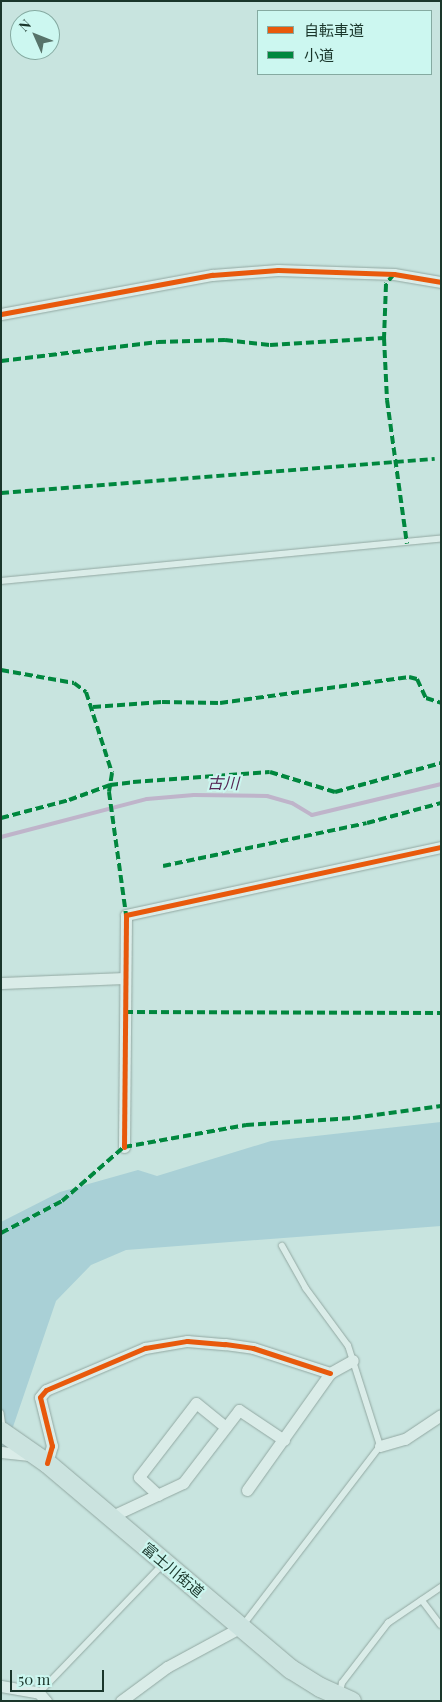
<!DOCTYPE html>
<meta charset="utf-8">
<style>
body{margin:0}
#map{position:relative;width:442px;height:1702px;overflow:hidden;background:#c8e4df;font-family:"Playfair Display","Noto Sans JP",serif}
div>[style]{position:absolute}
.green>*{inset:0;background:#a9d0d6}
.stream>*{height:4px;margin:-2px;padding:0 2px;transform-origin:2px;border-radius:2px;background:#bfb4ca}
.roads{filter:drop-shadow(0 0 1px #92a8a2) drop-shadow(0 0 1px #92a8a2)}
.service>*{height:5.5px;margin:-2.75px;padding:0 2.75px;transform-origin:2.75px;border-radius:2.75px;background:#daece8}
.minor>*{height:11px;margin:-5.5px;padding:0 5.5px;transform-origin:5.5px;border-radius:5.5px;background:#daece8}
.primary>*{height:19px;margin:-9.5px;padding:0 9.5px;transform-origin:9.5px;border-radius:9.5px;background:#cbe3df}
.quiet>*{height:4px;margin-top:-2px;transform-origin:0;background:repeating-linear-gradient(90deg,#00873e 0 8px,transparent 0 12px)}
.cycleway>*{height:5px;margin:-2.5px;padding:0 2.5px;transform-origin:2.5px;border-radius:2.5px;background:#e8590c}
span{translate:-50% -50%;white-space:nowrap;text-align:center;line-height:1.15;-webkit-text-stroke:4px #ccf7f0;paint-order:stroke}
.street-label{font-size:15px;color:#1a362b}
.water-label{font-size:16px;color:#572955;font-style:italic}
.frame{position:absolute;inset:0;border:2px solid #1a362b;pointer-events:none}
.legend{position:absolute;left:257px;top:10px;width:175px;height:65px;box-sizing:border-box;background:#ccf7f0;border:1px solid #85aaa1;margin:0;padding:6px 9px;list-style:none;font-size:15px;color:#1a362b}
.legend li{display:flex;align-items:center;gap:10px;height:25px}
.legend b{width:25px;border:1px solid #85aaa1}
.north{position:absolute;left:10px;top:10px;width:50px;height:50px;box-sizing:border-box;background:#ccf7f0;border:1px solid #85aaa1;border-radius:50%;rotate:314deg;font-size:14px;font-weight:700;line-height:20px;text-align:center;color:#1a362b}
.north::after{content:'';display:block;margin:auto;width:18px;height:22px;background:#57736a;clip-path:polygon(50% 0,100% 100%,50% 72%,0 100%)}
.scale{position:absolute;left:10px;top:1670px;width:94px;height:22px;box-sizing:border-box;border:2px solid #1a362b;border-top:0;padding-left:6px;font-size:15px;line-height:18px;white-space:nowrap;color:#1a362b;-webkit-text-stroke:4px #ccf7f0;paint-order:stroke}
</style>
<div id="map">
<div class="green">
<div style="clip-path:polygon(441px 1122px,441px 1226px,126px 1250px,91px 1265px,56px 1301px,1px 1462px,1px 1222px,60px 1192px,138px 1170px,157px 1176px,271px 1141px)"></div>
</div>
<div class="stream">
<div style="left:1px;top:837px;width:151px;rotate:-14.6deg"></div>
<div style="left:147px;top:799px;width:47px;rotate:-4.9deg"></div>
<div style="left:194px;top:795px;width:73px;rotate:0.8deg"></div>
<div style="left:267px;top:796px;width:26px;rotate:16deg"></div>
<div style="left:292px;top:803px;width:23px;rotate:31deg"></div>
<div style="left:312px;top:815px;width:133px;rotate:-13.5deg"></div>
</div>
<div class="roads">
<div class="service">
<div style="left:1px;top:581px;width:442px;rotate:-5.5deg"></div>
<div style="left:1px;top:1413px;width:14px;rotate:82deg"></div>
<div style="left:422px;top:1600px;width:31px;rotate:53deg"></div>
<div style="left:244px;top:1624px;width:224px;rotate:-52.6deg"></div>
<div style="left:380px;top:1446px;width:105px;rotate:-107.7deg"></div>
<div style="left:348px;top:1346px;width:71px;rotate:-126.4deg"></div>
<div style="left:306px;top:1289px;width:49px;rotate:-119.2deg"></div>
<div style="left:39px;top:1693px;width:179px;rotate:-46.1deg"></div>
<div style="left:340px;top:1693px;width:10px;rotate:-79deg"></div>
<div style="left:342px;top:1683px;width:76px;rotate:-52.5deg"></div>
<div style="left:388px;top:1623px;width:64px;rotate:-34.2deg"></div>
</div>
<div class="minor">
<div style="left:1px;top:314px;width:215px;rotate:-10.5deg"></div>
<div style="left:212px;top:275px;width:66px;rotate:-4.3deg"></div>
<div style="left:278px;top:270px;width:116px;rotate:2deg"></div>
<div style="left:394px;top:274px;width:48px;rotate:9.7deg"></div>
<div style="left:1px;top:983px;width:124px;rotate:-2.3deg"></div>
<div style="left:124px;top:1147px;width:232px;rotate:-89.5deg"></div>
<div style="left:126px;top:915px;width:322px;rotate:-12.2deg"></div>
<div style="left:380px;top:1446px;width:26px;rotate:-16deg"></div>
<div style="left:405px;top:1439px;width:43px;rotate:-33.7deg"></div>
<div style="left:1px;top:1452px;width:31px;rotate:6deg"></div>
<div style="left:47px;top:1463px;width:18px;rotate:-74deg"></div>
<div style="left:52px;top:1446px;width:50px;rotate:-103.8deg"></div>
<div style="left:40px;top:1397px;width:9px;rotate:-49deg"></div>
<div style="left:46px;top:1390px;width:108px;rotate:-23deg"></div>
<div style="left:145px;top:1348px;width:43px;rotate:-9.5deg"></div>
<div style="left:187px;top:1341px;width:38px;rotate:5deg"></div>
<div style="left:225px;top:1344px;width:28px;rotate:8deg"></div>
<div style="left:253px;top:1348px;width:81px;rotate:18deg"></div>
<div style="left:247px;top:1490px;width:143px;rotate:-54.6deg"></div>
<div style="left:330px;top:1373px;width:26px;rotate:-29deg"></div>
<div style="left:158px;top:1495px;width:26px;rotate:-137deg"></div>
<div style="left:139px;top:1477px;width:93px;rotate:-52.4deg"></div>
<div style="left:196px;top:1403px;width:38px;rotate:39deg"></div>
<div style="left:110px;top:1517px;width:81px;rotate:-25deg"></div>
<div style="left:183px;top:1483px;width:92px;rotate:-52.5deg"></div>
<div style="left:239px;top:1410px;width:54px;rotate:33.7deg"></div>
<div style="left:1px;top:1686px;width:39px;rotate:10deg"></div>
<div style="left:39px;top:1693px;width:11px;rotate:49deg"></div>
<div style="left:121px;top:1701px;width:57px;rotate:-36.5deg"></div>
<div style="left:167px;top:1667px;width:84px;rotate:-28.4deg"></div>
</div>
<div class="primary">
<div style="left:1px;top:1431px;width:56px;rotate:34.8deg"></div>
<div style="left:47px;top:1463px;width:319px;rotate:40.2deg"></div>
<div style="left:291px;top:1669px;width:34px;rotate:32deg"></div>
<div style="left:320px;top:1687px;width:34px;rotate:24deg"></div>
</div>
</div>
<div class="quiet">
<div style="left:394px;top:274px;width:13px;rotate:129deg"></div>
<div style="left:386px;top:284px;width:54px;rotate:92.1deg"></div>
<div style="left:384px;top:338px;width:62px;rotate:87.2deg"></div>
<div style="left:387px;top:400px;width:145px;rotate:82.1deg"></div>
<div style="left:1px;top:361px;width:158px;rotate:-6.9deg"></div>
<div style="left:158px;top:342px;width:67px;rotate:-1.7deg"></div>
<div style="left:225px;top:340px;width:45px;rotate:6.3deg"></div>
<div style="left:270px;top:345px;width:114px;rotate:-3.5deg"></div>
<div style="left:1px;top:493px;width:435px;rotate:-4.5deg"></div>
<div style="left:1px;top:670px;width:74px;rotate:10.1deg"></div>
<div style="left:74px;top:683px;width:15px;rotate:37deg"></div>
<div style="left:86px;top:692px;width:85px;rotate:72.2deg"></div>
<div style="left:112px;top:773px;width:19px;rotate:99deg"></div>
<div style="left:109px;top:792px;width:124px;rotate:82.1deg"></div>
<div style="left:93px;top:707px;width:69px;rotate:-4.1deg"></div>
<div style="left:162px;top:702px;width:58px;rotate:1deg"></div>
<div style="left:220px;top:703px;width:191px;rotate:-7.8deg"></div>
<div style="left:409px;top:677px;width:8px;rotate:14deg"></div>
<div style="left:417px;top:679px;width:21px;rotate:65deg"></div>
<div style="left:426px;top:698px;width:16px;rotate:18deg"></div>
<div style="left:1px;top:818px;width:70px;rotate:-14.8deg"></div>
<div style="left:69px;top:800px;width:44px;rotate:-20.1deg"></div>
<div style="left:110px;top:785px;width:23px;rotate:-7deg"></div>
<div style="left:133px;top:782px;width:137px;rotate:-4.2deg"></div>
<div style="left:270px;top:772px;width:68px;rotate:17.1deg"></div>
<div style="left:335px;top:792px;width:110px;rotate:-15.3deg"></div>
<div style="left:163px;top:866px;width:208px;rotate:-11.9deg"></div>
<div style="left:367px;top:823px;width:77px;rotate:-15.1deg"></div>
<div style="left:125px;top:1012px;width:316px;rotate:0.2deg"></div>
<div style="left:1px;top:1233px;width:69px;rotate:-27.7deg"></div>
<div style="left:62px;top:1201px;width:82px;rotate:-41.1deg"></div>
<div style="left:124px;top:1147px;width:124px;rotate:-10.2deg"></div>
<div style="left:246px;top:1125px;width:107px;rotate:-3.7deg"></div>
<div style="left:353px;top:1118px;width:89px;rotate:-7.8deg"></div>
</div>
<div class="cycleway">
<div style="left:1px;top:314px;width:215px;rotate:-10.5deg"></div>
<div style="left:212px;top:275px;width:66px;rotate:-4.3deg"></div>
<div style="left:278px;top:270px;width:116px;rotate:2deg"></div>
<div style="left:394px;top:274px;width:48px;rotate:9.7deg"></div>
<div style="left:124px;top:1147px;width:232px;rotate:-89.5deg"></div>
<div style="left:126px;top:915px;width:322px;rotate:-12.2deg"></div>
<div style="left:47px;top:1463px;width:18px;rotate:-74deg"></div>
<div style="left:52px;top:1446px;width:50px;rotate:-103.8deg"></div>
<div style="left:40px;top:1397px;width:9px;rotate:-49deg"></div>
<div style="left:46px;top:1390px;width:108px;rotate:-23deg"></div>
<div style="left:145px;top:1348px;width:43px;rotate:-9.5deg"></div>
<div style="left:187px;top:1341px;width:38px;rotate:5deg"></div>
<div style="left:225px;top:1344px;width:28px;rotate:8deg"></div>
<div style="left:253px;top:1348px;width:81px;rotate:18deg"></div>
</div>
<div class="street-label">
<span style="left:173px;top:1570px;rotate:40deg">富士川街道</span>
</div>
<div class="water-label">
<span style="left:223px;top:783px;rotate:1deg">古川</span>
</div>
<div class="frame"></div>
<ul class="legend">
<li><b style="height:6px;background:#e8590c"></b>自転車道</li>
<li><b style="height:6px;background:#00873e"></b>小道</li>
</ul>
<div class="north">N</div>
<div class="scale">50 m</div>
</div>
